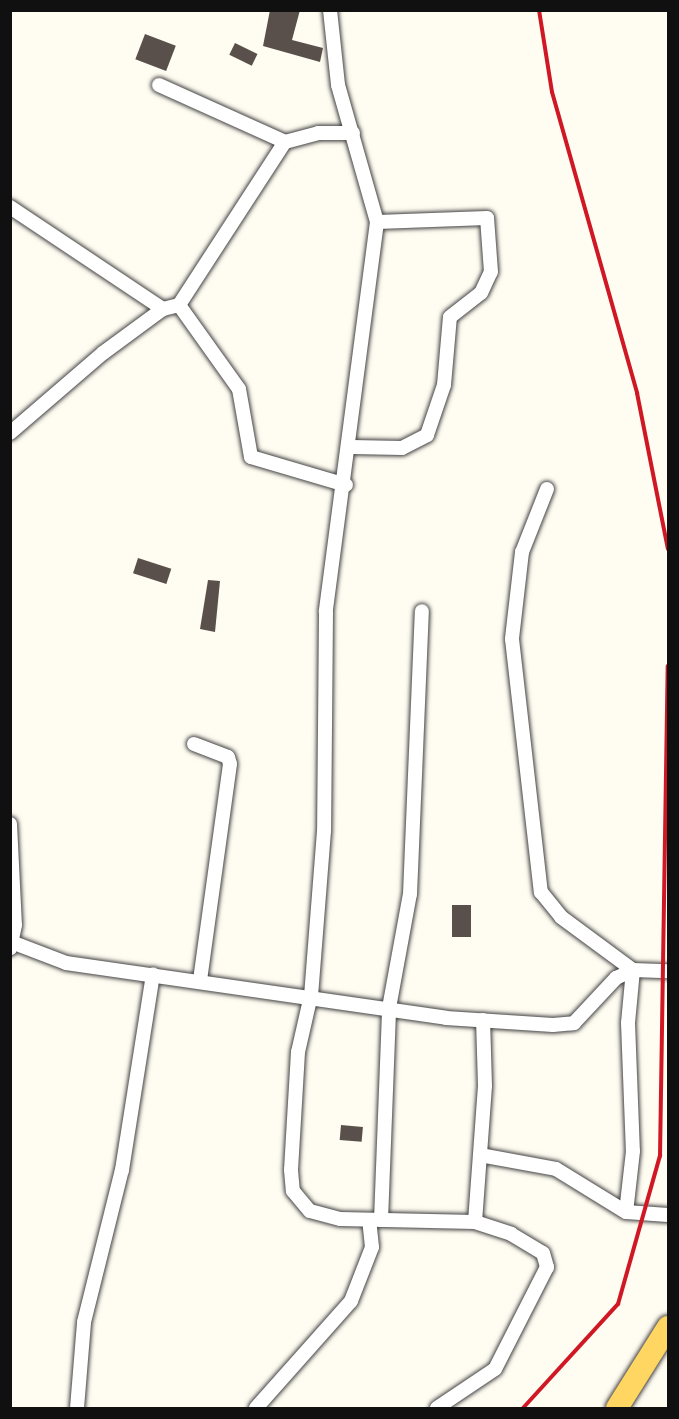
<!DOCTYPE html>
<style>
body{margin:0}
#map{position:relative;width:679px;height:1419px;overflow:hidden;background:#fffcf2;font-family:Lora,serif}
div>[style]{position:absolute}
.building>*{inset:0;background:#5a504b;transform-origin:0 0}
.roads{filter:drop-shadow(0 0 2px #434343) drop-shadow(0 0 2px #434343)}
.street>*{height:14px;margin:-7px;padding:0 7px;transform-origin:7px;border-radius:7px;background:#fff}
.primary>*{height:22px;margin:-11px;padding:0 11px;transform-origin:11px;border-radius:11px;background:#ffd662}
.rail>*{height:4px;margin:-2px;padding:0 2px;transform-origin:2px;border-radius:2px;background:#cf1824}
span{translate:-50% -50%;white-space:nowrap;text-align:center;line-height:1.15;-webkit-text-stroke:6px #fff;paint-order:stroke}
.frame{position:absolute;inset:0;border:12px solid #101010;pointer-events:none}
</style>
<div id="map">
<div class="building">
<div style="clip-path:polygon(270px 10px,300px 10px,292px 40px,323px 48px,320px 62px,263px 46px)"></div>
<div style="left:145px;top:34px;width:33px;height:27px;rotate:21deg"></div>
<div style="left:235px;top:43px;width:25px;height:13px;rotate:26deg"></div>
<div style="left:138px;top:558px;width:35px;height:16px;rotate:18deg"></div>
<div style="clip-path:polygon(208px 580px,220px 581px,215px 632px,200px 629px)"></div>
<div style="left:452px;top:905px;width:19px;height:32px"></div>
<div style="left:341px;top:1125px;width:22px;height:15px;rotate:5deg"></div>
</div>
<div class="roads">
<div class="street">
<div style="left:330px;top:10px;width:75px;rotate:83.9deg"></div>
<div style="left:338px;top:85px;width:142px;rotate:74.1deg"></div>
<div style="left:377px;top:222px;width:393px;rotate:97.5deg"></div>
<div style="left:326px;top:612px;width:219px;rotate:90.5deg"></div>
<div style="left:324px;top:831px;width:165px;rotate:94.5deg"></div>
<div style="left:311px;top:995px;width:58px;rotate:102.8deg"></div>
<div style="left:298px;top:1052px;width:118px;rotate:93.4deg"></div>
<div style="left:291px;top:1170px;width:21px;rotate:85deg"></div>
<div style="left:293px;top:1191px;width:26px;rotate:50deg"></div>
<div style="left:310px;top:1211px;width:31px;rotate:15deg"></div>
<div style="left:340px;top:1219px;width:135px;rotate:1.3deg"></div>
<div style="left:475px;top:1222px;width:38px;rotate:18deg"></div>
<div style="left:511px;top:1234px;width:37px;rotate:31deg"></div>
<div style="left:543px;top:1253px;width:15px;rotate:74deg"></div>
<div style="left:547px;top:1267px;width:114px;rotate:117deg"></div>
<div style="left:495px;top:1369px;width:70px;rotate:146.1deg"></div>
<div style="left:159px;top:85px;width:138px;rotate:24.3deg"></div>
<div style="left:10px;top:207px;width:184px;rotate:33.7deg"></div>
<div style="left:179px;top:305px;width:194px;rotate:-57deg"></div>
<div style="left:285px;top:142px;width:34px;rotate:-15deg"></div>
<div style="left:318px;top:133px;width:35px"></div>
<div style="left:10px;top:433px;width:123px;rotate:-40.7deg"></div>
<div style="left:103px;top:353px;width:74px;rotate:-36.3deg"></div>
<div style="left:163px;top:309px;width:16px;rotate:-14deg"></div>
<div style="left:179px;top:305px;width:103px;rotate:54.5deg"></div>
<div style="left:239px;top:389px;width:69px;rotate:80deg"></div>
<div style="left:251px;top:457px;width:99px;rotate:16.4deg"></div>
<div style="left:352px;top:447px;width:50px;rotate:1.1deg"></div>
<div style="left:402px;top:448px;width:28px;rotate:-27deg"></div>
<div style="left:427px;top:435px;width:53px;rotate:-71.2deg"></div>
<div style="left:444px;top:385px;width:68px;rotate:-85deg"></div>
<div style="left:450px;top:317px;width:39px;rotate:-38deg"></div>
<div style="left:481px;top:293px;width:23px;rotate:-65deg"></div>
<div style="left:491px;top:272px;width:54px;rotate:-94.2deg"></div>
<div style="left:487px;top:218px;width:110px;rotate:177.9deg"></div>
<div style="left:547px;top:489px;width:68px;rotate:111.6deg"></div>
<div style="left:522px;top:552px;width:88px;rotate:96.6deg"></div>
<div style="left:512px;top:639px;width:255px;rotate:83.5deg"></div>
<div style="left:541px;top:892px;width:32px;rotate:51deg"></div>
<div style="left:561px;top:917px;width:89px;rotate:36.4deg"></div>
<div style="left:633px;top:970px;width:53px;rotate:95.4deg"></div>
<div style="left:628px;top:1023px;width:128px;rotate:87.8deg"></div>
<div style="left:633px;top:1151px;width:61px;rotate:96.5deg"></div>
<div style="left:626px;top:1212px;width:42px;rotate:4.1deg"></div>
<div style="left:194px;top:744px;width:36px;rotate:21deg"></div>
<div style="left:228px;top:757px;width:7px;rotate:74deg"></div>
<div style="left:230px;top:764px;width:218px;rotate:97.9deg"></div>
<div style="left:10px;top:824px;width:101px;rotate:87.2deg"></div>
<div style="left:15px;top:925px;width:24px;rotate:102deg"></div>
<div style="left:14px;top:943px;width:56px;rotate:21deg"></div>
<div style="left:66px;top:963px;width:384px;rotate:8.2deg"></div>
<div style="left:446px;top:1018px;width:107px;rotate:3.7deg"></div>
<div style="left:553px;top:1025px;width:21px;rotate:-5deg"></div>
<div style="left:574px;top:1023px;width:62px;rotate:-47deg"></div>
<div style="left:616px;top:978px;width:19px;rotate:-25deg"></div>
<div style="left:633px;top:970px;width:35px;rotate:2deg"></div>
<div style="left:480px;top:1155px;width:77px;rotate:10.4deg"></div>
<div style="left:556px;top:1169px;width:82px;rotate:31.6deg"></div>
<div style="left:381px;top:1220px;width:212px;rotate:-87.8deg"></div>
<div style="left:389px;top:1008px;width:116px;rotate:-79.6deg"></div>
<div style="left:410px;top:894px;width:283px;rotate:-87.6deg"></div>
<div style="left:475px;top:1222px;width:136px;rotate:-85.8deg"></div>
<div style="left:485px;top:1086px;width:66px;rotate:-91.7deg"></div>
<div style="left:77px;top:1408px;width:86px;rotate:-85.3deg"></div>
<div style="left:84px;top:1322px;width:157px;rotate:-76deg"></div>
<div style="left:122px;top:1170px;width:198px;rotate:-81deg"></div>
<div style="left:256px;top:1408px;width:143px;rotate:-48.4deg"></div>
<div style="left:351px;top:1301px;width:58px;rotate:-68.7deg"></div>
<div style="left:372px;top:1247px;width:27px;rotate:-96deg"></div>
</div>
<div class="primary">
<div style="left:617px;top:1408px;width:96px;rotate:-57.8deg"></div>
</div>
</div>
<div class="rail">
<div style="left:539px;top:10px;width:83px;rotate:81deg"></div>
<div style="left:552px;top:92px;width:313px;rotate:74.2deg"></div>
<div style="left:637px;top:393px;width:159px;rotate:78.8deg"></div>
<div style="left:523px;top:1408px;width:141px;rotate:-47.6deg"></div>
<div style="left:618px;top:1304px;width:154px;rotate:-74.2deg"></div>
<div style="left:660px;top:1156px;width:490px;rotate:-89.1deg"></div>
</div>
<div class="frame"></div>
</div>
